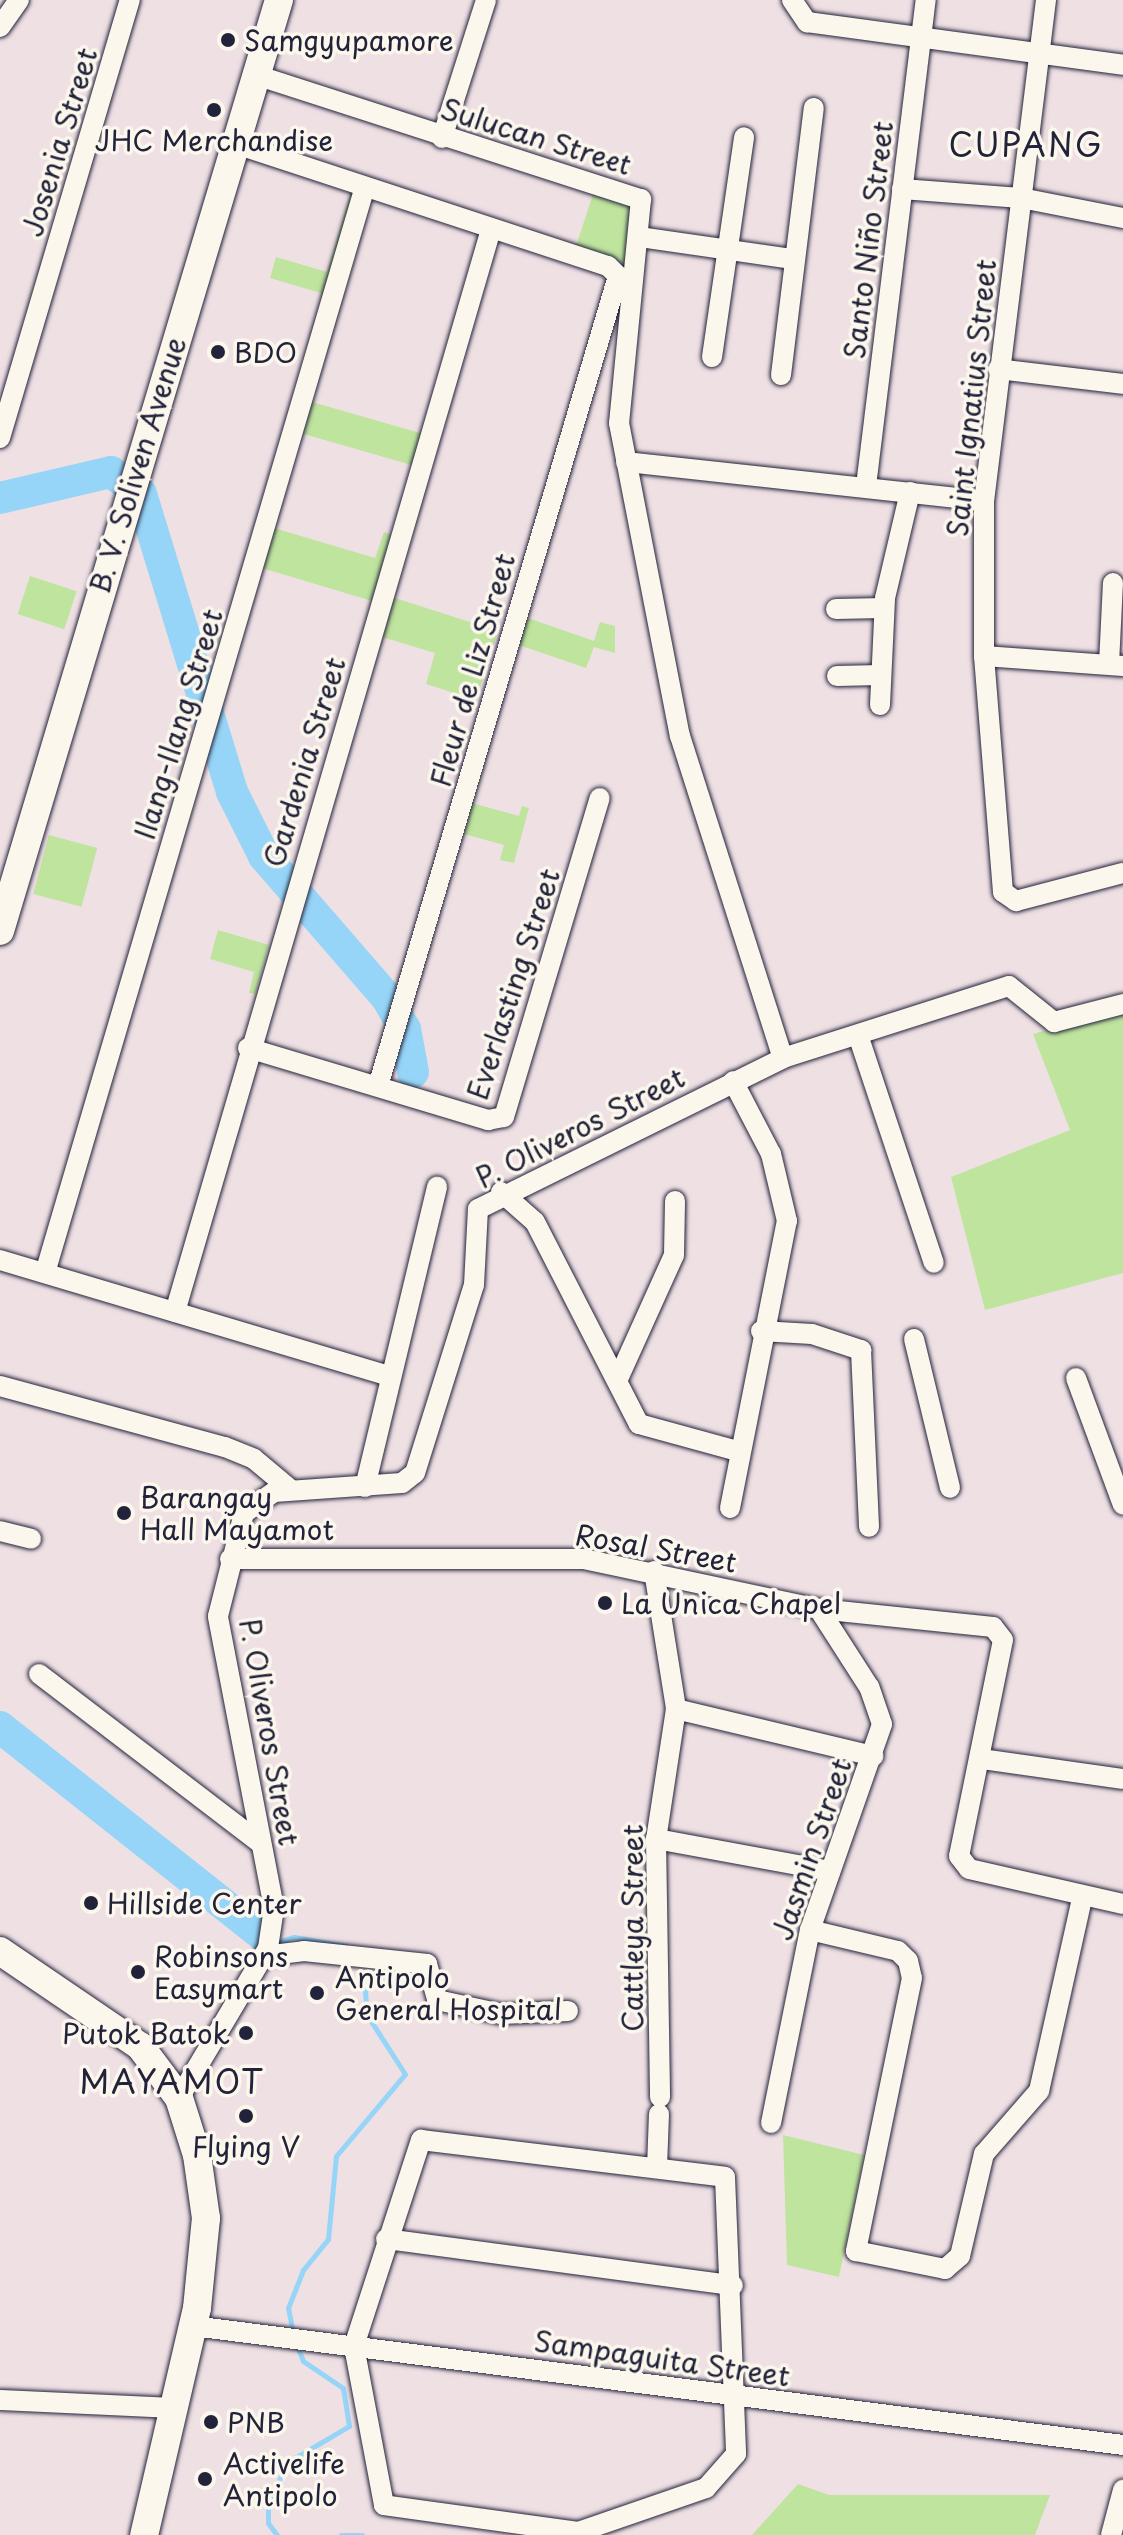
<!DOCTYPE html>
<meta charset="utf-8">
<style>
body{margin:0}
#map{position:relative;width:1123px;height:2535px;overflow:hidden;background:#efe0e4;font-family:"Playpen Sans",sans-serif}
div>[style]{position:absolute}
.green>*{inset:0;background:#bfe49e;transform-origin:0 0}
.stream>*{height:5px;margin:-2.5px;padding:0 2.5px;transform-origin:2.5px;border-radius:2.5px;background:#96d5f7}
.river>*{height:32px;margin:-16px;padding:0 16px;transform-origin:16px;border-radius:16px;background:#96d5f7}
.roads{filter:drop-shadow(0 0 2px #22223b) drop-shadow(0 0 2px #22223b)}
.street>*{height:20px;margin:-10px;padding:0 10px;transform-origin:10px;border-radius:10px;background:#fbf7ec}
.secondary>*{height:28px;margin:-14px;padding:0 14px;transform-origin:14px;border-radius:14px;background:#fbf7ec}
.dots>*{width:22px;height:22px;translate:-50% -50%;box-sizing:border-box;border:4px solid #fbf7ec;border-radius:50%}
span{translate:-50% -50%;white-space:nowrap;text-align:center;line-height:1.15;-webkit-text-stroke:7px #fbf7ec;paint-order:stroke}
.poi-label{font-size:28px;color:#22223b}
.left{translate:0 -50%;text-align:left}
.right{translate:-100% -50%;text-align:right}
.street-label{font-size:28px;color:#22223b}
.quarter-label{font-size:32px;color:#22223b;letter-spacing:2px}
</style>
<div id="map">
<div class="green">
<div style="clip-path:polygon(351px 191px,354px 192px,321px 316px,321px 293px,270px 278px,276px 257px,327px 272px)"></div>
<div style="clip-path:polygon(594px 191px,637px 206px,628px 265px,576px 246px)"></div>
<div style="left:312px;top:402px;width:115px;height:33px;rotate:16deg"></div>
<div style="clip-path:polygon(274px 528px,375px 558px,384px 532px,392px 535px,372px 601px,262px 568px)"></div>
<div style="left:30px;top:576px;width:49px;height:40px;rotate:18deg"></div>
<div style="clip-path:polygon(392px 597px,498px 631px,476px 700px,426px 684px,435px 653px,379px 636px)"></div>
<div style="clip-path:polygon(525px 617px,594px 641px,600px 622px,615px 626px,615px 653px,594px 647px,586px 668px,519px 645px)"></div>
<div style="clip-path:polygon(472px 803px,519px 816px,522px 806px,529px 808px,514px 863px,500px 860px,504px 845px,464px 834px)"></div>
<div style="left:49px;top:835px;width:50px;height:61px;rotate:15deg"></div>
<div style="clip-path:polygon(218px 930px,269px 945px,255px 994px,249px 993px,254px 972px,210px 959px)"></div>
<div style="clip-path:polygon(1123px 1009px,1123px 1273px,985px 1310px,951px 1177px,1070px 1130px,1033px 1034px)"></div>
<div style="clip-path:polygon(783px 2135px,864px 2155px,839px 2277px,787px 2265px)"></div>
<div style="clip-path:polygon(798px 2484px,829px 2495px,1050px 2495px,1035px 2535px,752px 2535px)"></div>
</div>
<div class="stream">
<div style="left:275px;top:1943px;width:20px;rotate:-18deg"></div>
<div style="left:294px;top:1937px;width:53px;rotate:9.8deg"></div>
<div style="left:293px;top:2333px;width:25px;rotate:-101deg"></div>
<div style="left:288px;top:2308px;width:41px;rotate:-68.5deg"></div>
<div style="left:303px;top:2270px;width:40px;rotate:-51deg"></div>
<div style="left:328px;top:2239px;width:83px;rotate:-84.5deg"></div>
<div style="left:336px;top:2156px;width:107px;rotate:-49.9deg"></div>
<div style="left:405px;top:2074px;width:70px;rotate:-122.8deg"></div>
<div style="left:367px;top:2015px;width:24px;rotate:-95deg"></div>
<div style="left:365px;top:1991px;width:36px;rotate:-39deg"></div>
<div style="left:277px;top:2535px;width:15px;rotate:-127deg"></div>
<div style="left:268px;top:2523px;width:21px;rotate:-90deg"></div>
<div style="left:268px;top:2502px;width:45px;rotate:-63.4deg"></div>
<div style="left:288px;top:2462px;width:71px;rotate:-30.5deg"></div>
<div style="left:349px;top:2426px;width:38px;rotate:-99deg"></div>
<div style="left:343px;top:2388px;width:48px;rotate:-146deg"></div>
<div style="left:303px;top:2361px;width:16px;rotate:-112deg"></div>
<div style="left:341px;top:2535px;width:21px"></div>
</div>
<div class="river">
<div style="left:0;top:498px;width:114px;rotate:-13.2deg"></div>
<div style="left:111px;top:472px;width:37px;rotate:36deg"></div>
<div style="left:141px;top:494px;width:312px;rotate:73deg"></div>
<div style="left:232px;top:792px;width:72px;rotate:63.4deg"></div>
<div style="left:264px;top:856px;width:188px;rotate:49.1deg"></div>
<div style="left:387px;top:998px;width:36px;rotate:60deg"></div>
<div style="left:405px;top:1029px;width:44px;rotate:79.5deg"></div>
<div style="left:0;top:1727px;width:332px;rotate:38.4deg"></div>
</div>
<div class="roads">
<div class="street">
<div style="left:792px;top:0;width:27px;rotate:56deg"></div>
<div style="left:807px;top:22px;width:319px;rotate:7.7deg"></div>
<div style="left:1046px;top:0;width:505px;rotate:97.05deg"></div>
<div style="left:984px;top:501px;width:155px;rotate:90deg"></div>
<div style="left:984px;top:656px;width:237px;rotate:85.4deg"></div>
<div style="left:1003px;top:892px;width:16px;rotate:35deg"></div>
<div style="left:1016px;top:901px;width:111px;rotate:-14.7deg"></div>
<div style="left:0;top:27px;width:33px;rotate:-55deg"></div>
<div style="left:253px;top:74px;width:408px;rotate:17.9deg"></div>
<div style="left:641px;top:199px;width:225px;rotate:95.6deg"></div>
<div style="left:619px;top:423px;width:319px;rotate:79deg"></div>
<div style="left:680px;top:736px;width:338px;rotate:72.3deg"></div>
<div style="left:442px;top:138px;width:145px;rotate:-72.3deg"></div>
<div style="left:233px;top:143px;width:395px;rotate:18.2deg"></div>
<div style="left:608px;top:266px;width:14px;rotate:45deg"></div>
<div style="left:618px;top:276px;width:845px;rotate:106.5deg"></div>
<div style="left:902px;top:189px;width:119px;rotate:4.3deg"></div>
<div style="left:1021px;top:198px;width:104px;rotate:11.1deg"></div>
<div style="left:640px;top:237px;width:155px;rotate:8.2deg"></div>
<div style="left:712px;top:357px;width:222px;rotate:-81.7deg"></div>
<div style="left:998px;top:369px;width:126px;rotate:6.8deg"></div>
<div style="left:781px;top:375px;width:269px;rotate:-83deg"></div>
<div style="left:0;top:438px;width:457px;rotate:-73.5deg"></div>
<div style="left:626px;top:462px;width:360px;rotate:6.2deg"></div>
<div style="left:866px;top:486px;width:490px;rotate:-83deg"></div>
<div style="left:836px;top:609px;width:47px;rotate:-1.2deg"></div>
<div style="left:984px;top:656px;width:139px;rotate:4.1deg"></div>
<div style="left:1109px;top:664px;width:81px;rotate:-87.2deg"></div>
<div style="left:837px;top:676px;width:44px;rotate:-1.3deg"></div>
<div style="left:880px;top:705px;width:107px;rotate:-87.3deg"></div>
<div style="left:885px;top:598px;width:109px;rotate:-76.7deg"></div>
<div style="left:858px;top:1035px;width:240px;rotate:71.6deg"></div>
<div style="left:248px;top:1048px;width:251px;rotate:16.7deg"></div>
<div style="left:488px;top:1120px;width:16px;rotate:-11deg"></div>
<div style="left:504px;top:1117px;width:333px;rotate:-73.3deg"></div>
<div style="left:501px;top:1192px;width:45px;rotate:41.4deg"></div>
<div style="left:535px;top:1222px;width:227px;rotate:62.8deg"></div>
<div style="left:639px;top:1424px;width:103px;rotate:15.3deg"></div>
<div style="left:0;top:1260px;width:407px;rotate:16.6deg"></div>
<div style="left:45px;top:1273px;width:1129px;rotate:-73.59deg"></div>
<div style="left:175px;top:1312px;width:1128px;rotate:-73.73deg"></div>
<div style="left:761px;top:1331px;width:51px;rotate:3.4deg"></div>
<div style="left:812px;top:1334px;width:52px;rotate:18.1deg"></div>
<div style="left:861px;top:1350px;width:177px;rotate:87.4deg"></div>
<div style="left:914px;top:1339px;width:153px;rotate:76.4deg"></div>
<div style="left:1076px;top:1378px;width:135px;rotate:69.7deg"></div>
<div style="left:618px;top:1379px;width:136px;rotate:-65.7deg"></div>
<div style="left:674px;top:1255px;width:54px;rotate:-88.9deg"></div>
<div style="left:0;top:1386px;width:233px;rotate:15.2deg"></div>
<div style="left:225px;top:1447px;width:31px;rotate:22deg"></div>
<div style="left:254px;top:1459px;width:47px;rotate:39.8deg"></div>
<div style="left:365px;top:1487px;width:309px;rotate:-76.5deg"></div>
<div style="left:730px;top:1508px;width:293px;rotate:-78.8deg"></div>
<div style="left:787px;top:1221px;width:69px;rotate:-103.4deg"></div>
<div style="left:771px;top:1154px;width:82px;rotate:-117.5deg"></div>
<div style="left:0;top:1531px;width:32px;rotate:14deg"></div>
<div style="left:230px;top:1559px;width:354px"></div>
<div style="left:584px;top:1559px;width:240px;rotate:12deg"></div>
<div style="left:819px;top:1609px;width:175px;rotate:5.9deg"></div>
<div style="left:993px;top:1627px;width:16px;rotate:52deg"></div>
<div style="left:1003px;top:1640px;width:220px;rotate:101.5deg"></div>
<div style="left:959px;top:1856px;width:16px;rotate:52deg"></div>
<div style="left:969px;top:1869px;width:158px;rotate:12.8deg"></div>
<div style="left:654px;top:1571px;width:140px;rotate:80.9deg"></div>
<div style="left:676px;top:1709px;width:132px;rotate:98.7deg"></div>
<div style="left:656px;top:1839px;width:258px;rotate:89.1deg"></div>
<div style="left:39px;top:1674px;width:278px;rotate:37.4deg"></div>
<div style="left:676px;top:1709px;width:203px;rotate:13.4deg"></div>
<div style="left:982px;top:1759px;width:142px;rotate:8.1deg"></div>
<div style="left:656px;top:1839px;width:177px;rotate:10.4deg"></div>
<div style="left:810px;top:1930px;width:90px;rotate:13.4deg"></div>
<div style="left:898px;top:1951px;width:14px;rotate:45deg"></div>
<div style="left:908px;top:1961px;width:17px;rotate:77deg"></div>
<div style="left:912px;top:1978px;width:279px;rotate:101.6deg"></div>
<div style="left:856px;top:2251px;width:91px;rotate:11.4deg"></div>
<div style="left:945px;top:2269px;width:20px;rotate:-41deg"></div>
<div style="left:960px;top:2256px;width:105px;rotate:-76.8deg"></div>
<div style="left:984px;top:2154px;width:84px;rotate:-48.9deg"></div>
<div style="left:1039px;top:2091px;width:198px;rotate:-77.4deg"></div>
<div style="left:264px;top:1956px;width:40px;rotate:-7.1deg"></div>
<div style="left:304px;top:1951px;width:124px;rotate:6deg"></div>
<div style="left:427px;top:1964px;width:37px;rotate:74deg"></div>
<div style="left:437px;top:2000px;width:66px;rotate:12.3deg"></div>
<div style="left:501px;top:2014px;width:67px;rotate:-2.6deg"></div>
<div style="left:179px;top:2098px;width:174px;rotate:-59.3deg"></div>
<div style="left:268px;top:1948px;width:40px;rotate:-81.5deg"></div>
<div style="left:274px;top:1908px;width:297px;rotate:-100.9deg"></div>
<div style="left:218px;top:1616px;width:106px;rotate:-75.8deg"></div>
<div style="left:244px;top:1513px;width:37px;rotate:-35deg"></div>
<div style="left:274px;top:1492px;width:128px;rotate:-4deg"></div>
<div style="left:402px;top:1483px;width:16px;rotate:-38deg"></div>
<div style="left:415px;top:1473px;width:197px;rotate:-72.6deg"></div>
<div style="left:474px;top:1285px;width:76px;rotate:-87deg"></div>
<div style="left:478px;top:1209px;width:340px;rotate:-26.3deg"></div>
<div style="left:783px;top:1058px;width:237px;rotate:-17.7deg"></div>
<div style="left:1009px;top:986px;width:58px;rotate:38.7deg"></div>
<div style="left:1054px;top:1022px;width:71px;rotate:-14.6deg"></div>
<div style="left:771px;top:2123px;width:197px;rotate:-78.6deg"></div>
<div style="left:810px;top:1930px;width:218px;rotate:-70.7deg"></div>
<div style="left:882px;top:1724px;width:39px;rotate:-109deg"></div>
<div style="left:869px;top:1687px;width:93px;rotate:-122.7deg"></div>
<div style="left:421px;top:2140px;width:306px;rotate:6.9deg"></div>
<div style="left:725px;top:2177px;width:277px;rotate:87.7deg"></div>
<div style="left:736px;top:2454px;width:45px;rotate:131.4deg"></div>
<div style="left:706px;top:2488px;width:135px;rotate:161deg"></div>
<div style="left:578px;top:2532px;width:196px;rotate:-172.1deg"></div>
<div style="left:384px;top:2505px;width:162px;rotate:-100.7deg"></div>
<div style="left:354px;top:2346px;width:217px;rotate:-72deg"></div>
<div style="left:657px;top:2168px;width:54px;rotate:-87.9deg"></div>
<div style="left:386px;top:2239px;width:350px;rotate:7.6deg"></div>
<div style="left:193px;top:2326px;width:938px;rotate:7.29deg"></div>
<div style="left:0;top:2400px;width:175px;rotate:2.6deg"></div>
<div style="left:1111px;top:2535px;width:47px;rotate:-75.1deg"></div>
</div>
<div class="secondary">
<div style="left:0;top:931px;width:972px;rotate:-73.32deg"></div>
<div style="left:0;top:1951px;width:169px;rotate:34.2deg"></div>
<div style="left:140px;top:2046px;width:65px;rotate:53.1deg"></div>
<div style="left:179px;top:2098px;width:60px;rotate:72.5deg"></div>
<div style="left:197px;top:2155px;width:64px;rotate:81.9deg"></div>
<div style="left:206px;top:2218px;width:90px;rotate:95.7deg"></div>
<div style="left:197px;top:2308px;width:233px;rotate:103.1deg"></div>
</div>
</div>
<div class="dots">
<div style="left:228px;top:40px;background:#22223b"></div>
<div style="left:214px;top:110px;background:#22223b"></div>
<div style="left:218px;top:352px;background:#22223b"></div>
<div style="left:124px;top:1513px;background:#22223b"></div>
<div style="left:605px;top:1603px;background:#22223b"></div>
<div style="left:91px;top:1903px;background:#22223b"></div>
<div style="left:138px;top:1972px;background:#22223b"></div>
<div style="left:317px;top:1993px;background:#22223b"></div>
<div style="left:246px;top:2033px;background:#22223b"></div>
<div style="left:246px;top:2116px;background:#22223b"></div>
<div style="left:211px;top:2422px;background:#22223b"></div>
<div style="left:205px;top:2479px;background:#22223b"></div>
</div>
<div class="poi-label">
<span class="left" style="left:244px;top:40px">Samgyupamore</span>
<span style="left:214px;top:140px">JHC Merchandise</span>
<span class="left" style="left:234px;top:352px">BDO</span>
<span class="left" style="left:140px;top:1513px">Barangay<br>Hall Mayamot</span>
<span class="left" style="left:621px;top:1603px">La Unica Chapel</span>
<span class="left" style="left:107px;top:1903px">Hillside Center</span>
<span class="left" style="left:154px;top:1972px">Robinsons<br>Easymart</span>
<span class="left" style="left:335px;top:1993px">Antipolo<br>General Hospital</span>
<span class="right" style="left:230px;top:2033px">Putok Batok</span>
<span style="left:246px;top:2146px">Flying V</span>
<span class="left" style="left:227px;top:2422px">PNB</span>
<span class="left" style="left:223px;top:2479px">Activelife<br>Antipolo</span>
</div>
<div class="street-label">
<span style="left:536px;top:136px;rotate:17deg">Sulucan Street</span>
<span style="left:59px;top:142px;rotate:-73deg">Josenia Street</span>
<span style="left:868px;top:240px;rotate:-83deg">Santo Niño Street</span>
<span style="left:971px;top:398px;rotate:-84deg">Saint Ignatius Street</span>
<span style="left:137px;top:465px;rotate:-73deg">B. V. Soliven Avenue</span>
<span style="left:472px;top:670px;rotate:-74deg">Fleur de Liz Street</span>
<span style="left:178px;top:724px;rotate:-73deg">Ilang-Ilang Street</span>
<span style="left:304px;top:762px;rotate:-73deg">Gardenia Street</span>
<span style="left:513px;top:984px;rotate:-72deg">Everlasting Street</span>
<span style="left:580px;top:1127px;rotate:-27deg">P. Oliveros Street</span>
<span style="left:656px;top:1548px;rotate:10deg">Rosal Street</span>
<span style="left:270px;top:1732px;rotate:80deg">P. Oliveros Street</span>
<span style="left:811px;top:1849px;rotate:-71deg">Jasmin Street</span>
<span style="left:632px;top:1928px;rotate:-90deg">Cattleya Street</span>
<span style="left:662px;top:2358px;rotate:8deg">Sampaguita Street</span>
</div>
<div class="quarter-label">
<span style="left:1026px;top:144px">CUPANG</span>
<span style="left:172px;top:2081px">MAYAMOT</span>
</div>
</div>
